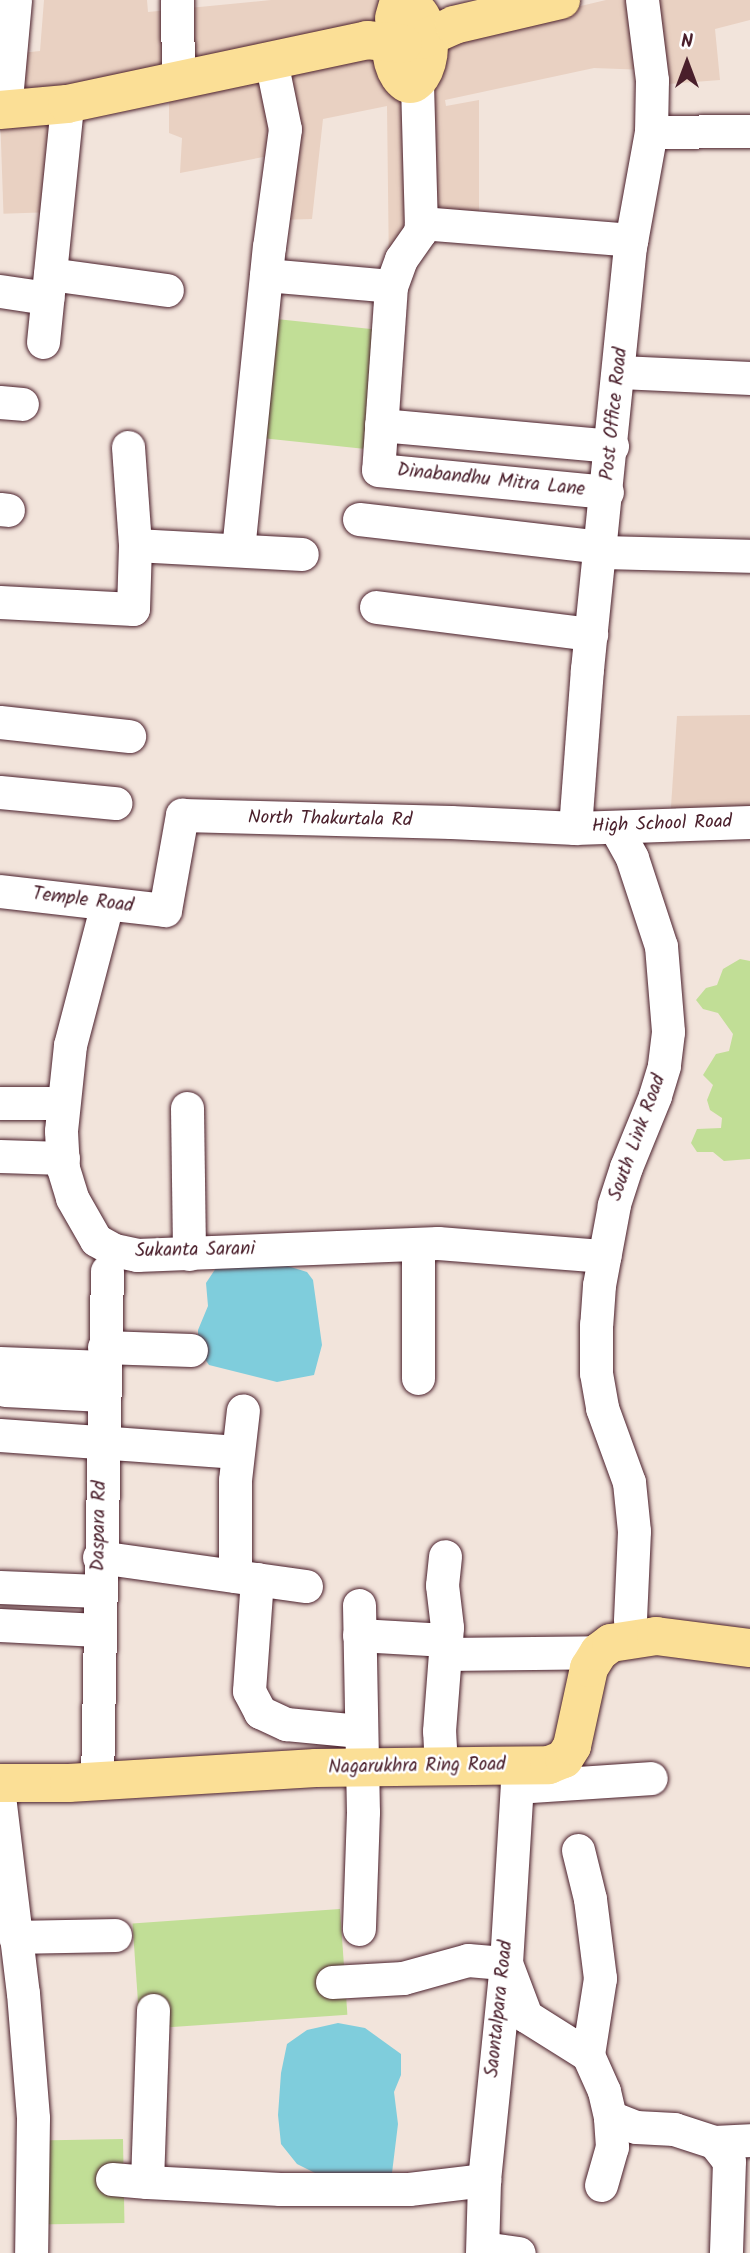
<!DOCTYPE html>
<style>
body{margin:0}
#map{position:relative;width:750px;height:2253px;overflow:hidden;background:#f2e4db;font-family:Kalam,sans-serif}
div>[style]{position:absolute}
.built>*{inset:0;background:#e9d1c2;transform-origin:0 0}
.green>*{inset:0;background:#c1de96;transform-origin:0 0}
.water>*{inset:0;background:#7fcddc}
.roads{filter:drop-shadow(0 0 2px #4a1f2b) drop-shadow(0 0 2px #4a1f2b)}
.minor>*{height:33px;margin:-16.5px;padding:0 16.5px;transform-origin:16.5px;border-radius:16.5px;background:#fff}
.major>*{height:38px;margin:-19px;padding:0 19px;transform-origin:19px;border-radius:19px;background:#fbdf96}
.highway>*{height:38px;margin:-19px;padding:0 19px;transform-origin:19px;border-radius:19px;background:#fbdf96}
.highway>.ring{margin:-19px;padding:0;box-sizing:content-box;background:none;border:38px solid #fbdf96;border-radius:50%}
span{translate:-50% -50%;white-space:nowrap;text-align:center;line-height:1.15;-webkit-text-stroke:5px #fff;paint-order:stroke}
.street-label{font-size:19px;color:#4a1f2b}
.north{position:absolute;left:652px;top:28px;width:70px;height:70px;-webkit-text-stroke:5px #fff;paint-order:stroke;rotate:0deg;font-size:19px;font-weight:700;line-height:28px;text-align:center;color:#4a1f2b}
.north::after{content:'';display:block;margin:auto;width:24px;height:32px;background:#4a1f2b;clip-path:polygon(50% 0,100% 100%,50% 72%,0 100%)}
</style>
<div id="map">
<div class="built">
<div style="clip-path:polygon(44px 0,147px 0,148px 12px,271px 0,393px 0,382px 24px,0 101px,11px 54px,40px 51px)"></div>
<div style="clip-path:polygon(606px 0,638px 0,647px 70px,594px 68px,445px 100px,446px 106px,479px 100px,479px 221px,424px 223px,425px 43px)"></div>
<div style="clip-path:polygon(644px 0,750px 0,750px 20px,715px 29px,720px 80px,655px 85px)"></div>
<div style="clip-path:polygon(405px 48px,419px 229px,389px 272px,387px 106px,323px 119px,312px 219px,278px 220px,289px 69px)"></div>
<div style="clip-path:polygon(269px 73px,279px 154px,180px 173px,182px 138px,169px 133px,169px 98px)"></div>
<div style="left:50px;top:113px;width:99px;height:50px;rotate:88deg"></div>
<div style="clip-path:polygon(750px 715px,750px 816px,670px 822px,677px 716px)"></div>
</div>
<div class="green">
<div style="left:267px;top:318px;width:114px;height:120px;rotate:6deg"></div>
<div style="clip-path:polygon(740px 959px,750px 961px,750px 1159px,724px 1161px,713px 1152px,697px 1152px,691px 1143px,697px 1129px,721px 1128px,722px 1118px,710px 1110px,707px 1100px,713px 1085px,703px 1075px,716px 1054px,729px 1051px,733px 1034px,718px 1013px,703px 1009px,696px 1000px,706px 988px,717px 985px,723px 969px)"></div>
<div style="left:340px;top:1909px;width:106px;height:208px;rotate:86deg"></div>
<div style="left:123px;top:2139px;width:84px;height:86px;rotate:89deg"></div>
</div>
<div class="water">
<div style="clip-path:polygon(281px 1264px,307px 1272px,313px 1280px,322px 1345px,314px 1375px,277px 1382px,209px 1365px,198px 1349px,198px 1330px,208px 1306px,206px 1283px,216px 1268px)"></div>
<div style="clip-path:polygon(338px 2023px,365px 2028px,401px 2054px,401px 2075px,394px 2092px,398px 2124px,392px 2173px,317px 2174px,297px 2164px,281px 2144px,278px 2115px,281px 2073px,287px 2044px,307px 2030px)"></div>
</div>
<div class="roads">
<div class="minor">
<div style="left:177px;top:0;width:80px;rotate:89.3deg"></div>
<div style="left:419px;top:41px;width:8px;rotate:113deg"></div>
<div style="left:416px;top:48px;width:175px;rotate:88.4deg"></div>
<div style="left:421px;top:223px;width:211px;rotate:4.6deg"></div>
<div style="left:5px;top:110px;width:110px;rotate:-84.8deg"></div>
<div style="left:651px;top:132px;width:99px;rotate:-0.6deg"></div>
<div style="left:421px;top:223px;width:9px;rotate:96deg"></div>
<div style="left:420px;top:232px;width:33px;rotate:125deg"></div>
<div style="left:401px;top:259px;width:29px;rotate:110deg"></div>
<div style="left:391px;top:286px;width:184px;rotate:94deg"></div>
<div style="left:378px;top:470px;width:230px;rotate:5.5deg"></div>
<div style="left:50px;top:274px;width:118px;rotate:7.8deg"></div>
<div style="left:266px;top:275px;width:125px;rotate:5deg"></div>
<div style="left:0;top:291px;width:48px;rotate:8.5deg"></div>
<div style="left:43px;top:342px;width:239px;rotate:-84.2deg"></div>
<div style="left:620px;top:372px;width:130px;rotate:2.6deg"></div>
<div style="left:0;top:402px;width:22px;rotate:5deg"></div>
<div style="left:381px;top:425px;width:232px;rotate:5.2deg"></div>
<div style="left:128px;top:447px;width:98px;rotate:85.9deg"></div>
<div style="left:0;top:509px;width:8px;rotate:7deg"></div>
<div style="left:359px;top:519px;width:243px;rotate:6.6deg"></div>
<div style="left:238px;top:550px;width:305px;rotate:-84.2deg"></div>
<div style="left:269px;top:247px;width:119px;rotate:-82.3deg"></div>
<div style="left:285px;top:129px;width:69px;rotate:-101.6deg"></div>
<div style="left:600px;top:552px;width:150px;rotate:1.5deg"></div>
<div style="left:0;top:602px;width:133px;rotate:3deg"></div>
<div style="left:133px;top:609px;width:64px;rotate:-88.2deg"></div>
<div style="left:135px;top:545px;width:167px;rotate:3.1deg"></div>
<div style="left:376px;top:607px;width:217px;rotate:7.2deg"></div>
<div style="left:0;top:722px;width:130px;rotate:6.2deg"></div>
<div style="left:0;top:792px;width:116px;rotate:5.5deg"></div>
<div style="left:615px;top:827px;width:35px;rotate:61deg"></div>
<div style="left:632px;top:858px;width:93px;rotate:71.8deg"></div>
<div style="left:661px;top:946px;width:86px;rotate:85.3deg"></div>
<div style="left:668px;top:1032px;width:34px;rotate:97deg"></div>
<div style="left:664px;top:1066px;width:31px;rotate:107deg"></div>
<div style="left:655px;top:1096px;width:77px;rotate:112.2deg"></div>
<div style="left:626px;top:1167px;width:40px;rotate:108deg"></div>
<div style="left:614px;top:1205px;width:81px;rotate:100.6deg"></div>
<div style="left:599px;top:1285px;width:39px;rotate:94deg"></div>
<div style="left:596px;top:1324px;width:49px;rotate:90deg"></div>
<div style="left:596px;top:1373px;width:36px;rotate:80deg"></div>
<div style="left:602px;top:1408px;width:79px;rotate:70deg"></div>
<div style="left:629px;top:1482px;width:49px;rotate:84.2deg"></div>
<div style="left:634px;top:1531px;width:89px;rotate:92.6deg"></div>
<div style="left:575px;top:828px;width:159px;rotate:-85.7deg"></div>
<div style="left:587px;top:669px;width:424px;rotate:-84.2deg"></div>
<div style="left:630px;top:247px;width:117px;rotate:-79.7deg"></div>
<div style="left:651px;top:132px;width:52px;rotate:-88.9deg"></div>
<div style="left:652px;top:80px;width:81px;rotate:-97.1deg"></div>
<div style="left:0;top:891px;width:166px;rotate:6.6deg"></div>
<div style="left:165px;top:910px;width:97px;rotate:-79.9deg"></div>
<div style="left:182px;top:815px;width:269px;rotate:1.5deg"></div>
<div style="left:451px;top:822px;width:124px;rotate:2.8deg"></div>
<div style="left:575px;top:828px;width:175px;rotate:-2deg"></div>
<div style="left:107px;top:904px;width:146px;rotate:104.7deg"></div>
<div style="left:70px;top:1045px;width:86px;rotate:96deg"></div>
<div style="left:61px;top:1131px;width:37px;rotate:87deg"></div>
<div style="left:63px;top:1168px;width:31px;rotate:73deg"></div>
<div style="left:72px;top:1198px;width:48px;rotate:60.3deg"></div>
<div style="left:96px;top:1240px;width:21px;rotate:29deg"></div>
<div style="left:114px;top:1250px;width:24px;rotate:12deg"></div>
<div style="left:137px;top:1255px;width:301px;rotate:-2.3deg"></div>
<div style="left:438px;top:1243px;width:167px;rotate:4.5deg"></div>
<div style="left:0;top:1103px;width:62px"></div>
<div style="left:187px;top:1108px;width:146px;rotate:89.2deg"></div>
<div style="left:0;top:1156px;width:63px;rotate:1.8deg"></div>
<div style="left:418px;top:1244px;width:134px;rotate:90deg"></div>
<div style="left:104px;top:1347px;width:87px;rotate:2deg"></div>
<div style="left:0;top:1363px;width:104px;rotate:2.2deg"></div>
<div style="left:5px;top:1390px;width:98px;rotate:2.9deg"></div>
<div style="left:0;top:1435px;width:238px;rotate:4.1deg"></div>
<div style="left:99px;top:1557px;width:209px;rotate:8deg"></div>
<div style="left:235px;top:1576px;width:96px;rotate:-90deg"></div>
<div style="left:235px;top:1480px;width:70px;rotate:-83.5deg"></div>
<div style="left:257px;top:1579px;width:112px;rotate:94.1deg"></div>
<div style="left:249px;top:1691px;width:24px;rotate:62deg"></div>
<div style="left:260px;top:1712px;width:29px;rotate:25deg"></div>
<div style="left:286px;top:1724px;width:74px;rotate:5.4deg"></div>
<div style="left:0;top:1587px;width:99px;rotate:2.3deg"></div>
<div style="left:359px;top:1605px;width:207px;rotate:88.9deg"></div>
<div style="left:363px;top:1812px;width:117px;rotate:92deg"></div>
<div style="left:0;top:1625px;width:98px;rotate:2.9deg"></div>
<div style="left:359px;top:1635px;width:87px;rotate:3.3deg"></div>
<div style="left:446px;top:1654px;width:153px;rotate:-0.7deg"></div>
<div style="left:441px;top:1767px;width:36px;rotate:-93deg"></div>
<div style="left:439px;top:1731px;width:104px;rotate:-85.6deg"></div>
<div style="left:447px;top:1627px;width:42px;rotate:-96.8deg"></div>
<div style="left:442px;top:1585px;width:29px;rotate:-84deg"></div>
<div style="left:97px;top:1781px;width:510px;rotate:-88.88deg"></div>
<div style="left:517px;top:1787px;width:134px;rotate:-3.8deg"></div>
<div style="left:0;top:1804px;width:190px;rotate:83.1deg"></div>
<div style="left:23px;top:1993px;width:125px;rotate:85.4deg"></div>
<div style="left:33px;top:2118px;width:135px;rotate:90.8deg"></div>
<div style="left:578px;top:1850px;width:50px;rotate:76.2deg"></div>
<div style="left:590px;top:1899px;width:80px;rotate:82.8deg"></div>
<div style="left:600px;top:1978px;width:78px;rotate:98.9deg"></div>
<div style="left:15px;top:1937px;width:100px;rotate:-1.1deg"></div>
<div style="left:332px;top:1982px;width:71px;rotate:-3.2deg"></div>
<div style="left:403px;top:1978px;width:67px;rotate:-15.5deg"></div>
<div style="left:468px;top:1960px;width:38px;rotate:5deg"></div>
<div style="left:506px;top:1963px;width:57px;rotate:69.3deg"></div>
<div style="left:526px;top:2016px;width:73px;rotate:32.2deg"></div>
<div style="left:588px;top:2055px;width:39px;rotate:66deg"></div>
<div style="left:604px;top:2091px;width:27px;rotate:77deg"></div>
<div style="left:610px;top:2117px;width:28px;rotate:21deg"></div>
<div style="left:636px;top:2127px;width:38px;rotate:3deg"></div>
<div style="left:674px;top:2129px;width:42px;rotate:18deg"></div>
<div style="left:714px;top:2142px;width:24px;rotate:52deg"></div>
<div style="left:729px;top:2161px;width:92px;rotate:91.9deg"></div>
<div style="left:153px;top:2010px;width:172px;rotate:92deg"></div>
<div style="left:147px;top:2182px;width:133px;rotate:3deg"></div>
<div style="left:280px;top:2189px;width:129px"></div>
<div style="left:409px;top:2189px;width:76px;rotate:-6.8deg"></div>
<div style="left:714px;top:2142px;width:36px;rotate:-3deg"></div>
<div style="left:112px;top:2179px;width:35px;rotate:5deg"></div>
<div style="left:601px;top:2185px;width:40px;rotate:-74deg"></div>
<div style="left:612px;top:2147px;width:30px;rotate:-94deg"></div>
<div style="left:483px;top:2248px;width:36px;rotate:8deg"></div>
<div style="left:482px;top:2253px;width:73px;rotate:-88.4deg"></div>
<div style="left:484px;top:2180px;width:218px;rotate:-84.2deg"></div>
<div style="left:506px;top:1963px;width:198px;rotate:-86.5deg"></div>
</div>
<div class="major">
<div style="left:394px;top:18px;width:19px;rotate:-74deg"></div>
<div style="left:0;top:1783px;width:69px"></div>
<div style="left:69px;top:1783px;width:247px;rotate:-3.5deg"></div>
<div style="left:316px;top:1768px;width:233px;rotate:-0.7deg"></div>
<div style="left:549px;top:1765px;width:16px;rotate:-22deg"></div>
<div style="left:564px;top:1759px;width:15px;rotate:-58deg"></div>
<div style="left:572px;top:1746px;width:80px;rotate:-77.7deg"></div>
<div style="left:589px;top:1668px;width:19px;rotate:-58deg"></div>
<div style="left:599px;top:1652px;width:15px;rotate:-37deg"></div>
<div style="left:611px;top:1643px;width:46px;rotate:-8.8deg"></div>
<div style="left:656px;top:1636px;width:95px;rotate:7.3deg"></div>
</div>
<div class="highway">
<div class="ring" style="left:391px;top:8px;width:-2px;height:-2px"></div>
<div style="left:421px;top:40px;width:36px;rotate:-24deg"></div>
<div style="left:454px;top:25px;width:110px;rotate:-13.2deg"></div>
<div style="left:0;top:110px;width:67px;rotate:-5.1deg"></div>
<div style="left:67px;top:104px;width:307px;rotate:-12deg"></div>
<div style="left:367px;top:40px;width:36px;rotate:6deg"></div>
</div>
</div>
<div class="street-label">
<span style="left:615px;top:414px;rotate:-84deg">Post Office Road</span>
<span style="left:491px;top:481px;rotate:6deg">Dinabandhu Mitra Lane</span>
<span style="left:330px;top:820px;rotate:1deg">North Thakurtala Rd</span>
<span style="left:662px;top:825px;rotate:-2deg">High School Road</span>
<span style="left:83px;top:901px;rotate:7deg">Temple Road</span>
<span style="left:638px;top:1138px;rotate:-70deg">South Link Road</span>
<span style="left:195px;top:1251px;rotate:-1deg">Sukanta Sarani</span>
<span style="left:100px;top:1526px;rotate:-89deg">Daspara Rd</span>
<span style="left:417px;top:1767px;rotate:-1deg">Nagarukhra Ring Road</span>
<span style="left:500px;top:2009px;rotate:-84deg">Saontalpara Road</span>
</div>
<div class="north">N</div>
</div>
